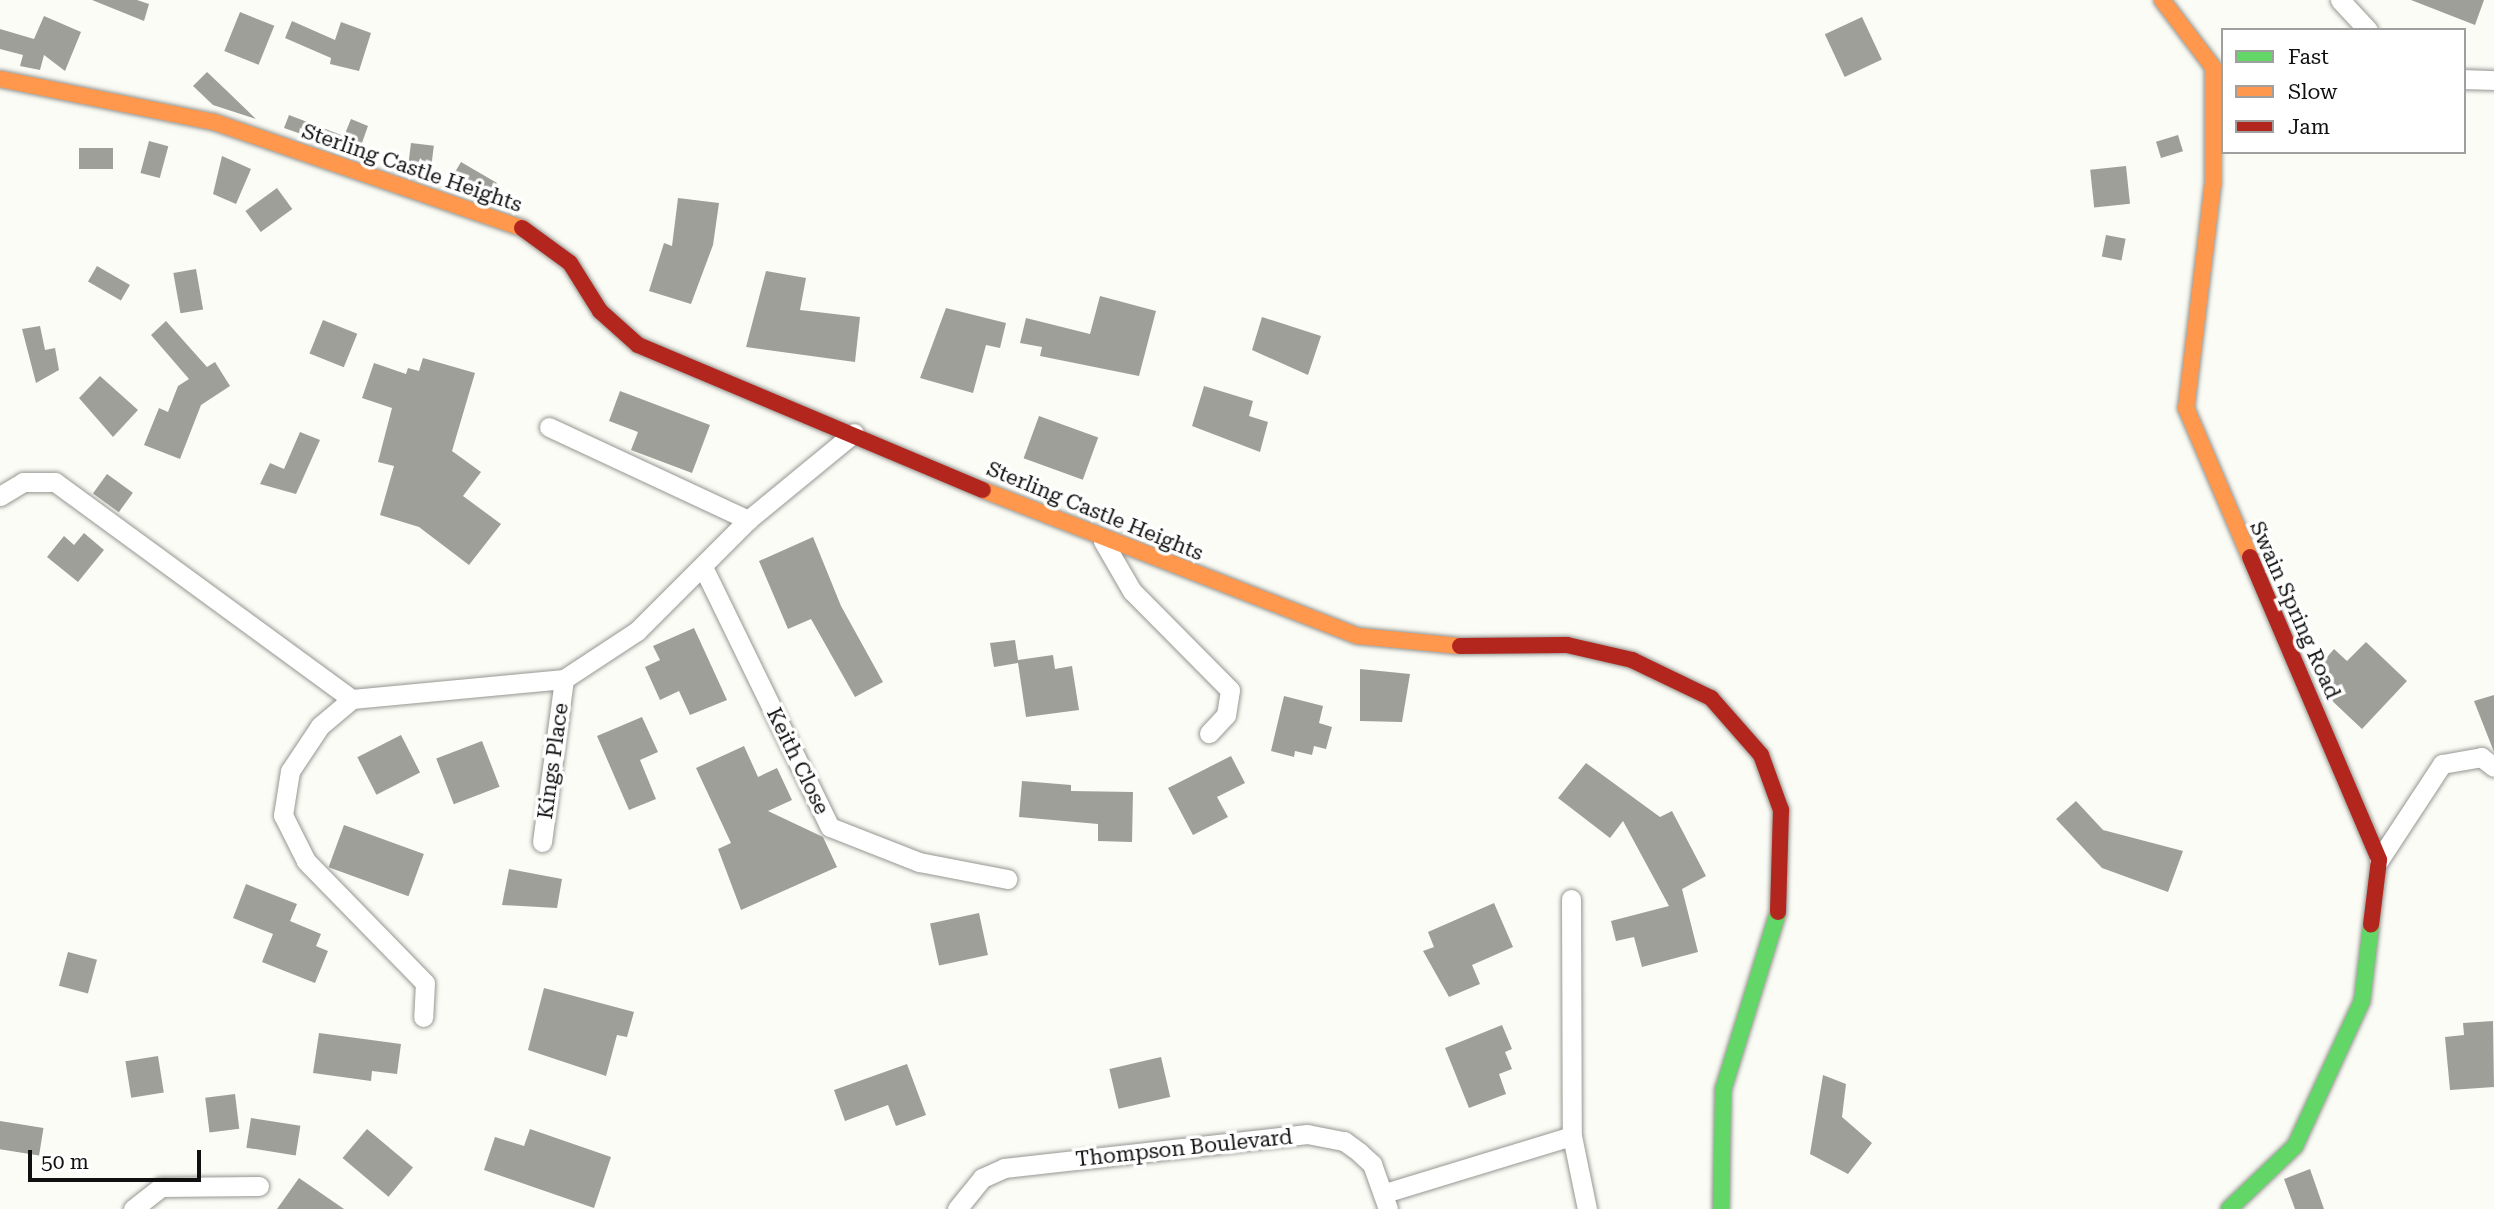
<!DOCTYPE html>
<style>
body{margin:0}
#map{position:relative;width:2494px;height:1209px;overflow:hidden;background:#fbfcf5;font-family:"Roboto Serif",serif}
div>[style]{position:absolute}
.building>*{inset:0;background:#9f9f9a;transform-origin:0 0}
.roads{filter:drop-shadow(0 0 2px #969693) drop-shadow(0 0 2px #969693)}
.street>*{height:19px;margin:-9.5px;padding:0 9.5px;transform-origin:9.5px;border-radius:9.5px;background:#fefffe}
.fast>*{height:16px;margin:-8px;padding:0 8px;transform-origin:8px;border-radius:8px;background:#63d668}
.slow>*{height:16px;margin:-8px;padding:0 8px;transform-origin:8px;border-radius:8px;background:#ff974d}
.jam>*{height:16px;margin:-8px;padding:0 8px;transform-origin:8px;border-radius:8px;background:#b3261e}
span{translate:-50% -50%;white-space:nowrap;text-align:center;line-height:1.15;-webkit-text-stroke:7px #fff;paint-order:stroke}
.street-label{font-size:21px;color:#101010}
.legend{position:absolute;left:2221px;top:28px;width:245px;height:126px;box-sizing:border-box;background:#fff;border:2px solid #9f9f9f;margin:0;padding:9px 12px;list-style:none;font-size:21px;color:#101010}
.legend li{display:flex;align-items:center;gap:14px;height:35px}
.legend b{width:35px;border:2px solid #9f9f9f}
.scale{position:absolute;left:28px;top:1150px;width:173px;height:32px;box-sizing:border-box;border:4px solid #101010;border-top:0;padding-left:9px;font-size:21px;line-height:24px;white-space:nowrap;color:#101010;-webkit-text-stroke:5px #fff;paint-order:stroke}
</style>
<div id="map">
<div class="building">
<div style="clip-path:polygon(92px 0,137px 0,149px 4px,144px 21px)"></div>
<div style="clip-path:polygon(2411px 0,2484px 0,2475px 25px)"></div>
<div style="left:240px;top:12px;width:37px;height:42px;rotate:22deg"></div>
<div style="clip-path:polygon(44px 16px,81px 32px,65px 71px,44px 55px,40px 70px,20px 66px,23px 55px,0 49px,0 29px,34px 39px)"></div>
<div style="left:1862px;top:17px;width:47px;height:41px;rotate:65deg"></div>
<div style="clip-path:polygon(292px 21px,335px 40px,341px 22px,371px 33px,359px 71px,330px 64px,331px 58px,285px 38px)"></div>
<div style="clip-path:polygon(207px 72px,226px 90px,256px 119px,213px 105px,193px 86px)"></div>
<div style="clip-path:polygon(289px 115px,344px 136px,351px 119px,368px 126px,358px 154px,284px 128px)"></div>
<div style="left:2178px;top:135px;width:17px;height:23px;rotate:73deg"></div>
<div style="left:149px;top:141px;width:20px;height:33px;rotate:15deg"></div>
<div style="left:411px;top:143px;width:23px;height:20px;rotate:7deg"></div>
<div style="left:113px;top:148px;width:21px;height:34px;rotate:90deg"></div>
<div style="clip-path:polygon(222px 156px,251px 169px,236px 204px,213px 194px)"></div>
<div style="clip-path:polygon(461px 162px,497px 183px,488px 198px,448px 184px)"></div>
<div style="left:2126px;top:166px;width:38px;height:36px;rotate:84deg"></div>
<div style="left:277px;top:188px;width:26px;height:39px;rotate:54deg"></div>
<div style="clip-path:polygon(678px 198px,719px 203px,713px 245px,691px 304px,649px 291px,664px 243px,672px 246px)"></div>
<div style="left:2106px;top:235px;width:20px;height:22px;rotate:11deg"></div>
<div style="left:97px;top:266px;width:38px;height:18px;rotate:30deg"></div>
<div style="left:196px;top:269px;width:41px;height:23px;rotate:80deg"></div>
<div style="clip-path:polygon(766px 271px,806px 278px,800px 310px,860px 317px,855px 362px,746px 347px)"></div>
<div style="clip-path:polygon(1100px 296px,1156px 311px,1139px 376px,1040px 356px,1042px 347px,1020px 343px,1026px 318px,1090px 334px)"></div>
<div style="clip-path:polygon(946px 308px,1006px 323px,1000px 348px,986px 345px,973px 393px,920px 378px)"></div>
<div style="clip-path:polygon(1262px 317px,1321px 336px,1308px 375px,1252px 350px)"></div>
<div style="left:323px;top:320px;width:37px;height:36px;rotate:22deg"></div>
<div style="clip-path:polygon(166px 321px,207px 367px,215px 362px,230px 386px,201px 405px,180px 459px,144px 445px,159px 408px,168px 412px,178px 386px,189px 379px,151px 335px)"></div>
<div style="clip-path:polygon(40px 326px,45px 350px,55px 348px,59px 370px,36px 383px,22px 329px)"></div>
<div style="clip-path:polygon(423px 358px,475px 373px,452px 451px,481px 472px,463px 496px,501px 524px,469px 565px,419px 527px,380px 515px,394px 466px,378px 462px,392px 408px,362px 398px,374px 363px,406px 374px,408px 368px,419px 371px)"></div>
<div style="clip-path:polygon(100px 376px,138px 410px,113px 437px,79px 398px)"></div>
<div style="clip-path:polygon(1204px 386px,1253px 401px,1249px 416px,1268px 422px,1260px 452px,1192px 426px)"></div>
<div style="clip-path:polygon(620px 391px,710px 425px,692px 473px,631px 450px,638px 432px,609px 421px)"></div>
<div style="left:1039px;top:416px;width:63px;height:45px;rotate:20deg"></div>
<div style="clip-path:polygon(300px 432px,320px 440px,296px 494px,260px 484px,270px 463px,284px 469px)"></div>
<div style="left:107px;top:474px;width:32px;height:24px;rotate:36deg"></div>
<div style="clip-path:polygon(84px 533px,104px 550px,78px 582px,47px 557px,64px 536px,74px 545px)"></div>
<div style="clip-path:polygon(813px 537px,841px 606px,883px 682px,855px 697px,811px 619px,788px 629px,759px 561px)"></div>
<div style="clip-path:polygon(694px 628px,727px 700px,690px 715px,679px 691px,660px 700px,645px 667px,660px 660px,653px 646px)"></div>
<div style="clip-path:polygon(1015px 640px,1018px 660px,1053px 655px,1055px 669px,1072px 666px,1079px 710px,1026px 717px,1018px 663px,994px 667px,990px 643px)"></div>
<div style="clip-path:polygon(2366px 642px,2407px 681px,2362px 729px,2328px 697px,2316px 670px,2334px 649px,2347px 661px)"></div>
<div style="clip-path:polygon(1360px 669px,1410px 674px,1402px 722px,1360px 721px)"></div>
<div style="clip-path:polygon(2494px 695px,2494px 752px,2474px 701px)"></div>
<div style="clip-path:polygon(1284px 696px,1323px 706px,1319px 723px,1332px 727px,1326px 749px,1314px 746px,1312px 755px,1295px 751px,1294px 757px,1271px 751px)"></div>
<div style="clip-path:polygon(642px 717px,658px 752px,640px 760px,656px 799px,629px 810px,597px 736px)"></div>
<div style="left:401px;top:735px;width:42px;height:49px;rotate:63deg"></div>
<div style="left:482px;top:741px;width:49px;height:49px;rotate:69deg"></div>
<div style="clip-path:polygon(744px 746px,758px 777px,777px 768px,792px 800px,768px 811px,823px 837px,837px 867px,741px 910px,718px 849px,731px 843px,696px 768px)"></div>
<div style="clip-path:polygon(1231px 756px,1245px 783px,1217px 797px,1228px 817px,1193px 835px,1168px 788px)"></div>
<div style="clip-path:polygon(1586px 763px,1660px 817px,1672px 811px,1706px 876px,1682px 889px,1698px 952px,1642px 967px,1634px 937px,1616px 941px,1611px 921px,1669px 906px,1623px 821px,1610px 838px,1558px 798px)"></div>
<div style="clip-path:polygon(1022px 781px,1071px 785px,1071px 791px,1133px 792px,1132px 842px,1098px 841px,1098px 824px,1019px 817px)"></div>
<div style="clip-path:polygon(2076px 801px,2103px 830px,2183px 851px,2168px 892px,2102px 868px,2056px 819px)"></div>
<div style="left:344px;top:825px;width:85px;height:45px;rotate:20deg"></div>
<div style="clip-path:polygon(509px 869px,562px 879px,557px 908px,502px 905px)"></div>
<div style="clip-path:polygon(246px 884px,297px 904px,290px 921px,321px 934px,316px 946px,328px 951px,315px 983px,262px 962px,273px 934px,233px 918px)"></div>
<div style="clip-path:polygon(1494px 903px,1513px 947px,1472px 965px,1480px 984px,1449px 997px,1423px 951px,1434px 947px,1428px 932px)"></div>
<div style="left:979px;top:913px;width:43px;height:50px;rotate:78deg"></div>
<div style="left:68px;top:952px;width:30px;height:35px;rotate:15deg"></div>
<div style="clip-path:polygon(544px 988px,634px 1012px,627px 1037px,617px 1035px,606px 1076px,528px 1050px)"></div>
<div style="clip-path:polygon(2493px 1021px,2494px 1087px,2450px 1090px,2445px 1037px,2464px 1035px,2463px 1023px)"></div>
<div style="clip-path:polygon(1502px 1025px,1512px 1049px,1505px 1052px,1512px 1069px,1499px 1074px,1506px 1094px,1469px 1108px,1445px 1048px)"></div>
<div style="clip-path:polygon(319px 1033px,401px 1044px,397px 1074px,372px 1071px,371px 1081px,313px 1073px)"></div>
<div style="left:158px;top:1056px;width:37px;height:33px;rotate:81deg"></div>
<div style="left:1161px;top:1057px;width:41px;height:53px;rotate:77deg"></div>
<div style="clip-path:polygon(907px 1064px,926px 1115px,896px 1126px,888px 1105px,845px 1121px,834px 1090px)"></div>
<div style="clip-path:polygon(1823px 1075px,1846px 1084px,1842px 1117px,1872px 1143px,1848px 1174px,1810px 1154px)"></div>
<div style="left:235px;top:1094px;width:35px;height:30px;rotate:83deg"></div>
<div style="left:251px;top:1118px;width:50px;height:30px;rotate:9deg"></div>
<div style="left:0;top:1121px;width:44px;height:28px;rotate:9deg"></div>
<div style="left:367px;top:1129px;width:60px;height:38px;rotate:40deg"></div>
<div style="clip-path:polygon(530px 1129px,611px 1157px,594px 1208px,484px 1170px,495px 1137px,524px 1146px)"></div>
<div style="clip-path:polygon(2310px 1169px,2324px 1209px,2295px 1209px,2284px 1179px)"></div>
<div style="clip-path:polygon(299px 1178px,344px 1209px,277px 1209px)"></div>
</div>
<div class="roads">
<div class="street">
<div style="left:2340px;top:0;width:41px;rotate:47deg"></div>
<div style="left:2464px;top:79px;width:30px;rotate:2deg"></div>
<div style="left:549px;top:427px;width:220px;rotate:25deg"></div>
<div style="left:0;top:496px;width:27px;rotate:-31deg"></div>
<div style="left:23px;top:482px;width:32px"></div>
<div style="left:55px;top:482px;width:368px;rotate:36.2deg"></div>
<div style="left:352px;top:699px;width:213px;rotate:-5.4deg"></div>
<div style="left:564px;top:679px;width:87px;rotate:-33.3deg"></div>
<div style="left:637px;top:631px;width:157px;rotate:-45deg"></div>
<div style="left:748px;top:520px;width:137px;rotate:-39.4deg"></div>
<div style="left:1103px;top:541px;width:58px;rotate:59.9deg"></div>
<div style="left:1132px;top:591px;width:139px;rotate:45.3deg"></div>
<div style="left:1230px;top:690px;width:25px;rotate:99deg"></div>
<div style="left:1226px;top:715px;width:25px;rotate:133deg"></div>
<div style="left:703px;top:567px;width:289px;rotate:64deg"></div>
<div style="left:830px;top:827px;width:96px;rotate:21.5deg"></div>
<div style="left:919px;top:862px;width:90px;rotate:10.9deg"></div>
<div style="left:352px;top:699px;width:42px;rotate:139.8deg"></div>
<div style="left:320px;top:726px;width:54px;rotate:123.7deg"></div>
<div style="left:290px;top:771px;width:45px;rotate:99deg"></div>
<div style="left:283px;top:815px;width:51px;rotate:63.4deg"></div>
<div style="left:306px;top:861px;width:170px;rotate:45.7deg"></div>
<div style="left:425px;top:983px;width:34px;rotate:93deg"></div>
<div style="left:542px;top:842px;width:164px;rotate:-82.3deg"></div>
<div style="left:2379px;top:860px;width:115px;rotate:-56.7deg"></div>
<div style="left:2442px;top:764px;width:40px;rotate:-10deg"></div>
<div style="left:2481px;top:757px;width:16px;rotate:38deg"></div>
<div style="left:1571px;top:899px;width:237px;rotate:89.8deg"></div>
<div style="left:1572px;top:1136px;width:75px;rotate:78.4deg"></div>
<div style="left:1385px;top:1193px;width:195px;rotate:-17deg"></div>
<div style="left:133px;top:1209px;width:36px;rotate:-38deg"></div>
<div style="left:161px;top:1187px;width:98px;rotate:-0.6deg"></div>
<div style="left:957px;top:1209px;width:40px;rotate:-51deg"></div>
<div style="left:982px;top:1178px;width:24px;rotate:-24deg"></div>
<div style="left:1004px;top:1168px;width:305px;rotate:-6.4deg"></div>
<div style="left:1307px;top:1134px;width:38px;rotate:11deg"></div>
<div style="left:1344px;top:1141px;width:19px;rotate:36deg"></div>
<div style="left:1359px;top:1152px;width:18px;rotate:43deg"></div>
<div style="left:1372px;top:1164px;width:48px;rotate:70.4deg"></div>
</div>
<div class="fast">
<div style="left:1721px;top:1209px;width:119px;rotate:-89deg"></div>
<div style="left:1723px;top:1090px;width:186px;rotate:-72.8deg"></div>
<div style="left:2229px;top:1209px;width:91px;rotate:-43.7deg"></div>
<div style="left:2295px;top:1146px;width:160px;rotate:-65.2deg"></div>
<div style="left:2362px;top:1001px;width:77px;rotate:-83.2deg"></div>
</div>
<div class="slow">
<div style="left:2162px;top:0;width:84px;rotate:52.7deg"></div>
<div style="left:2213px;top:67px;width:116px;rotate:90deg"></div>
<div style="left:2213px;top:183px;width:227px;rotate:96.8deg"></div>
<div style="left:2186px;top:408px;width:162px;rotate:66.8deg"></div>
<div style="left:0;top:79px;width:218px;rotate:11.4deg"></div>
<div style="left:214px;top:122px;width:326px;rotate:19deg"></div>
<div style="left:983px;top:490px;width:402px;rotate:21.3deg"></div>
<div style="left:1358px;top:636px;width:102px;rotate:5.6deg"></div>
</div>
<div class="jam">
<div style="left:522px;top:228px;width:59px;rotate:36.1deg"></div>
<div style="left:570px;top:263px;width:57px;rotate:58deg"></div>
<div style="left:600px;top:311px;width:51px;rotate:41.8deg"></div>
<div style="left:638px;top:345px;width:374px;rotate:22.8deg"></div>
<div style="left:2250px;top:557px;width:329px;rotate:66.9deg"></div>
<div style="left:2379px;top:860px;width:65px;rotate:97deg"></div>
<div style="left:1460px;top:646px;width:107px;rotate:-0.5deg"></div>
<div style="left:1567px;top:645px;width:67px;rotate:13deg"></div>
<div style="left:1632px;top:660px;width:88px;rotate:25.7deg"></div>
<div style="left:1711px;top:698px;width:76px;rotate:48.7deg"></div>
<div style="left:1761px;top:755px;width:59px;rotate:70deg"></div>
<div style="left:1781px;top:810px;width:102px;rotate:91.7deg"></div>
</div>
</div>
<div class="street-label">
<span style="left:412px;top:168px;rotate:19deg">Sterling Castle Heights</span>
<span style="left:1095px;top:511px;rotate:22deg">Sterling Castle Heights</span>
<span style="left:2295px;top:610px;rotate:66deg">Swain Spring Road</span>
<span style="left:553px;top:761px;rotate:-82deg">Kings Place</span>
<span style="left:798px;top:761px;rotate:64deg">Keith Close</span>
<span style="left:1184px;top:1148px;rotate:-6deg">Thompson Boulevard</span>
</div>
<ul class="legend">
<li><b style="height:9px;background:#63d668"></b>Fast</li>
<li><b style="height:9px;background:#ff974d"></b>Slow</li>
<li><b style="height:9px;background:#b3261e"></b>Jam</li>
</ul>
<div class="scale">50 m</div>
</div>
